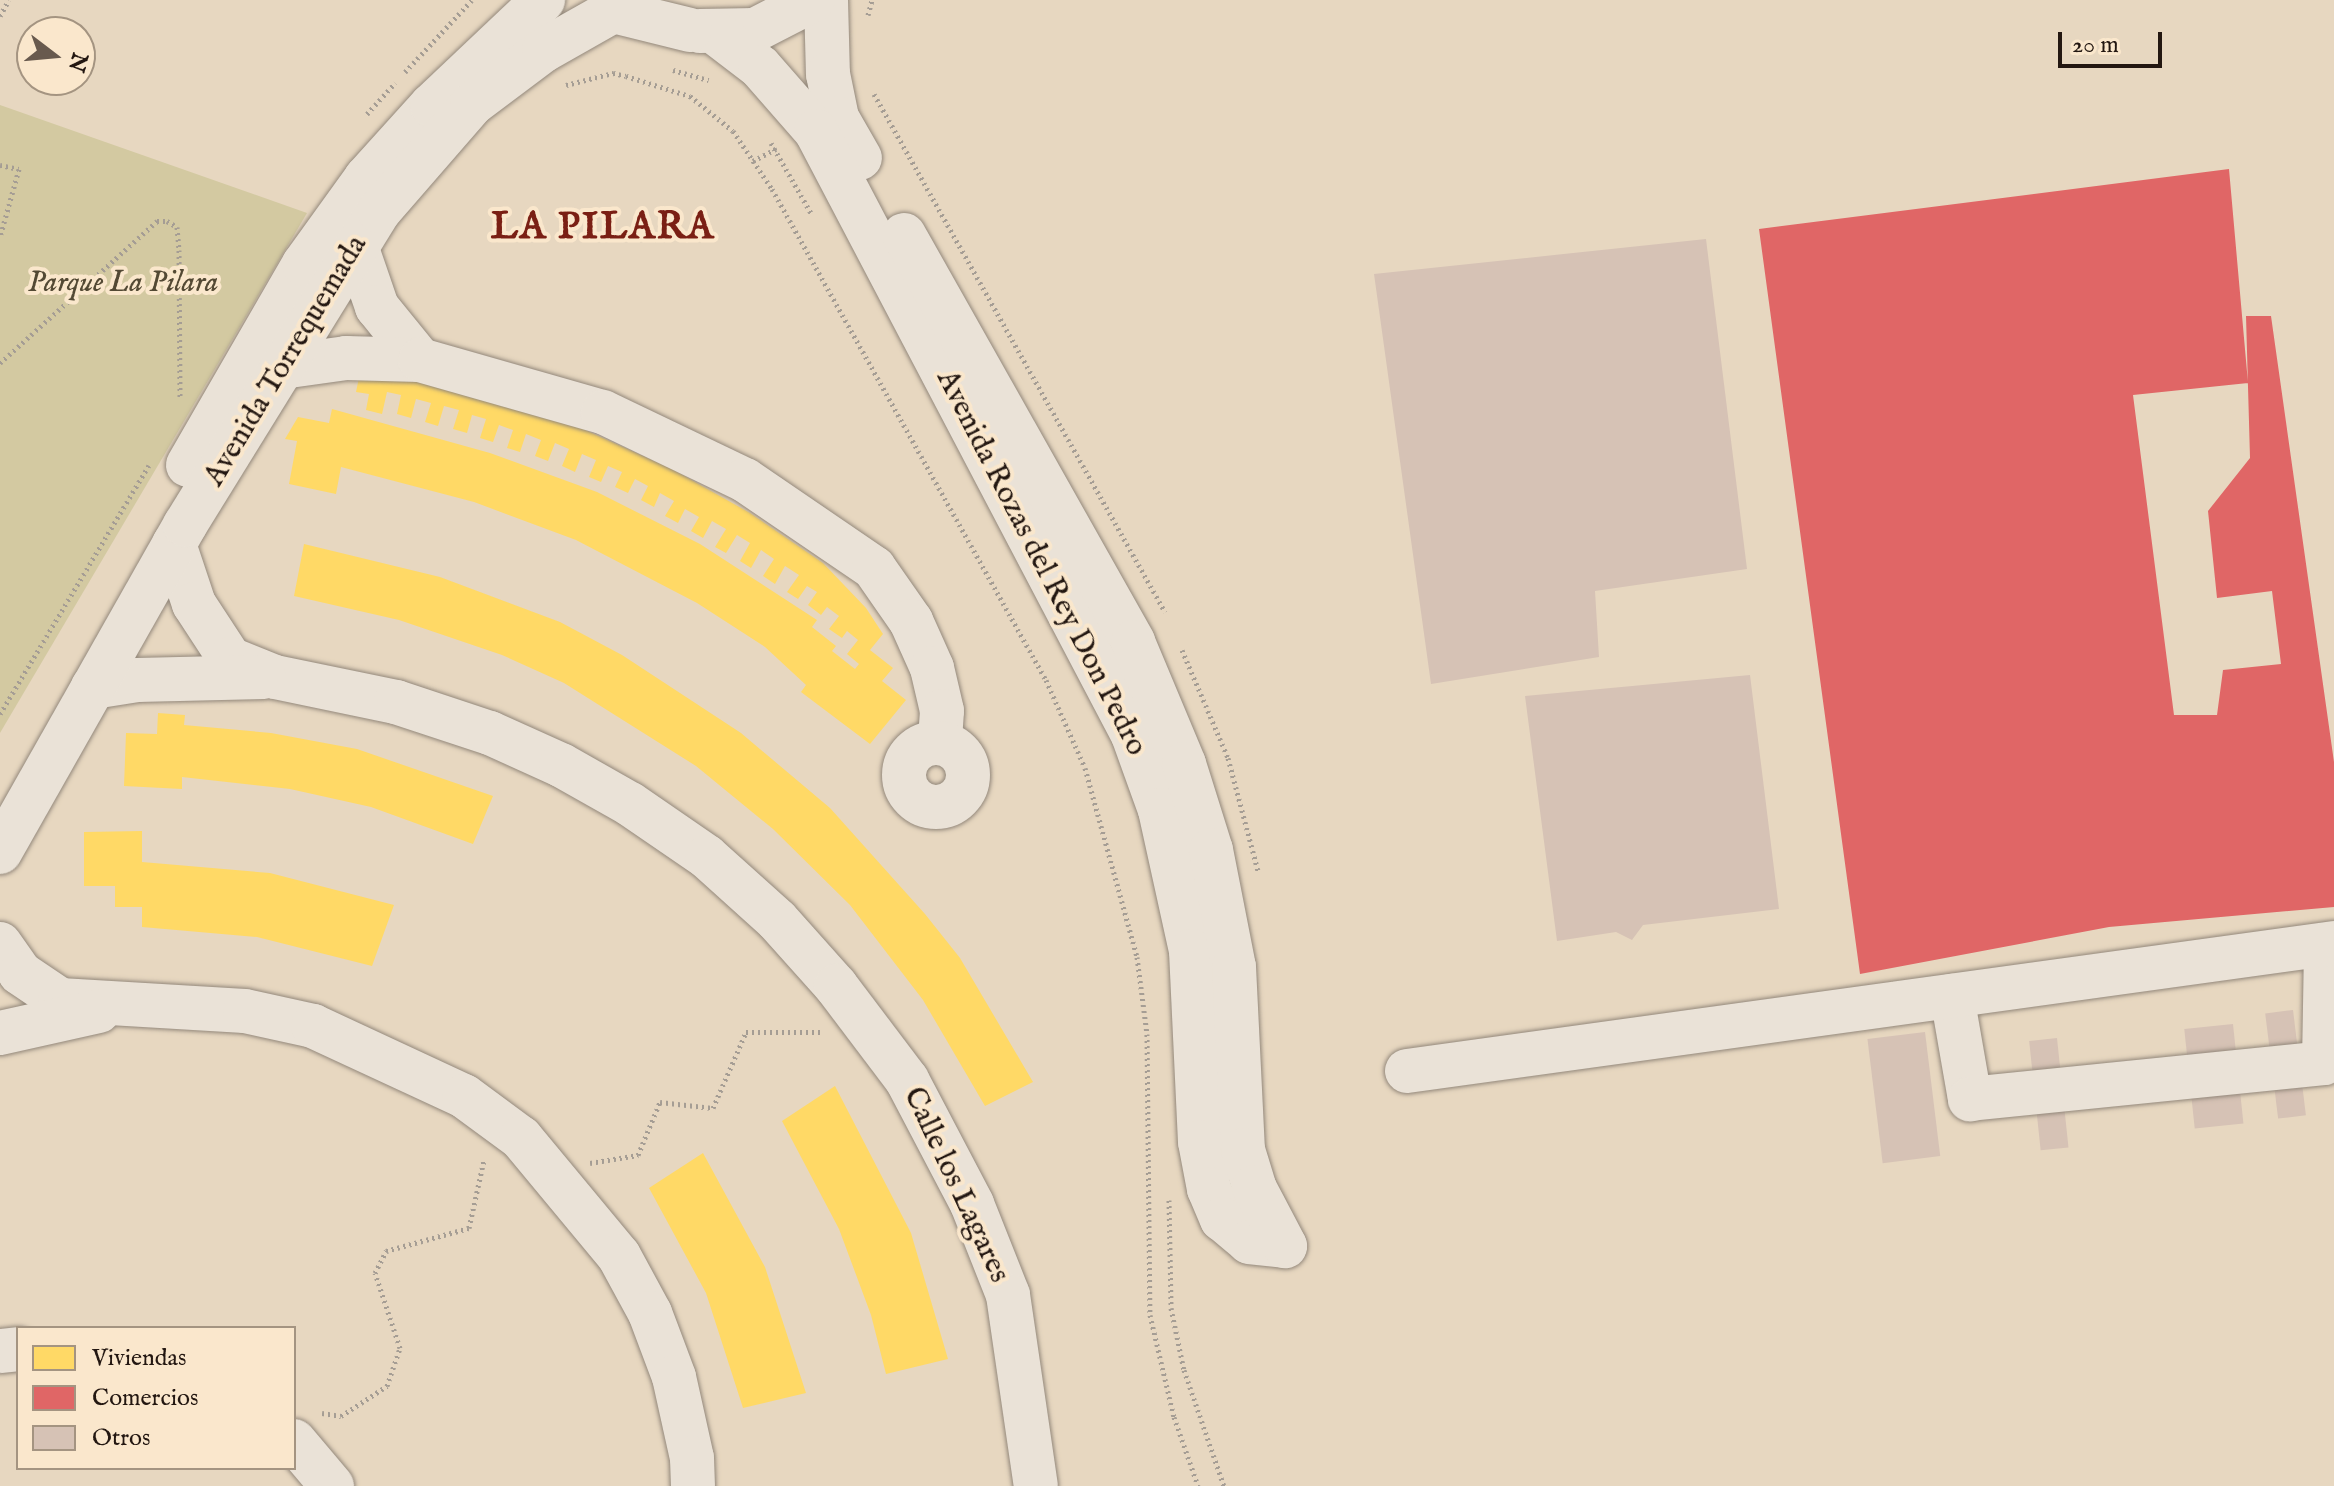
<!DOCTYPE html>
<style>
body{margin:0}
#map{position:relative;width:2334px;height:1486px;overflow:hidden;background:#e7d7c0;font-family:"IM FELL English",serif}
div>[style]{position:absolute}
.green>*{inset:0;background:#d3c9a1}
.homes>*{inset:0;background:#ffd966}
.shops>*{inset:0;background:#e06666}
.building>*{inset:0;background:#d6c2b5;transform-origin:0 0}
.path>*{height:5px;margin-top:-2.5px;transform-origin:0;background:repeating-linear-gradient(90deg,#a59d94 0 2px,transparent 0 6px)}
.roads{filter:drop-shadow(0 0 2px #93887b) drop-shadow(0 0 2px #93887b)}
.minor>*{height:44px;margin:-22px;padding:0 22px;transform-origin:22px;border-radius:22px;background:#eae2d7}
.minor>.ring{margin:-22px;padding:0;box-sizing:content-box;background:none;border:44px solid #eae2d7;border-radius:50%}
span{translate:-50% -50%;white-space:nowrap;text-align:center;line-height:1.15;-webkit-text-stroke:8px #fae7cc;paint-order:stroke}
.park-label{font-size:30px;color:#534934;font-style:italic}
.street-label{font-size:30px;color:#231711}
.district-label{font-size:38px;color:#7a1f14;font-weight:700;letter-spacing:2px}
.legend{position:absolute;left:16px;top:1326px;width:280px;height:144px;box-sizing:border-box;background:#fae7cc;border:2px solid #a49481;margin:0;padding:10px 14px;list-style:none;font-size:24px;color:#231711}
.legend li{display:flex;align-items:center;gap:16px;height:40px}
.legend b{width:40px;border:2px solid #a49481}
.north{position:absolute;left:16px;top:16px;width:80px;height:80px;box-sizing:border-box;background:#fae7cc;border:2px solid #a49481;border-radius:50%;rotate:106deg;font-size:22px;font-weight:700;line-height:32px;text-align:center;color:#231711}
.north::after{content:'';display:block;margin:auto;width:28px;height:36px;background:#685a4e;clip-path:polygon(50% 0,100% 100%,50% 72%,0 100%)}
.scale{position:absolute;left:2058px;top:32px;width:104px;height:36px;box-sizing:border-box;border:4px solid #231711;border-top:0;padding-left:10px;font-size:24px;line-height:28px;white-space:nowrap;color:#231711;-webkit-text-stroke:6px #fae7cc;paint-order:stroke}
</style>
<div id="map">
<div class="green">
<div style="clip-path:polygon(0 105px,307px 213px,0 733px)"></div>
</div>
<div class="homes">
<div style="clip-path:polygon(370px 366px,563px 420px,672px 469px,750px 513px,823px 563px,866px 608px,883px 634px,870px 650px,893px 668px,882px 681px,906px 700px,870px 744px,801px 692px,806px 685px,765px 647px,697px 603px,576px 540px,474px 502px,341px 467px,336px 494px,289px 484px,297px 441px,285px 439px,298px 417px,329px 423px,332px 409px,490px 453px,597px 492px,700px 544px,817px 620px,812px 627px,836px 646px,832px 651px,855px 669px,859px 664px,847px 654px,858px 640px,847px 631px,842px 638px,829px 629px,839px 616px,827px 607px,821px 615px,808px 605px,817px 592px,807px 586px,798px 599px,787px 592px,799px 575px,785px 566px,775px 584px,763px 576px,774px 559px,761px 550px,751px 568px,740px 561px,750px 543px,737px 535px,726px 553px,715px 547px,726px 529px,712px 521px,703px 538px,691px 531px,699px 517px,685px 509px,678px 523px,665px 516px,674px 501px,660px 493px,654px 507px,641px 500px,648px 486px,635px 479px,628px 493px,615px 487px,622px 472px,608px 466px,601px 482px,589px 477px,596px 460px,582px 454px,575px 472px,562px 466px,569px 449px,555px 443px,548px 461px,535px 456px,541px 440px,526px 434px,520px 452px,507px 448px,513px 430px,499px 425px,493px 442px,480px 438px,486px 419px,472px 415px,467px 433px,453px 429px,459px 410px,444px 406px,438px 426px,425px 422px,431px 403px,416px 399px,411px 418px,397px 414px,401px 395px,387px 392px,382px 414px,366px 410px,369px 394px,356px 392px,361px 368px)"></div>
<div style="clip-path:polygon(304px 544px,440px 577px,560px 622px,622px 655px,741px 733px,830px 808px,925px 914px,960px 958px,1033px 1082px,985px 1106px,923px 1000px,850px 905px,773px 829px,696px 766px,564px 683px,502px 655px,399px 620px,294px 596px)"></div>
<div style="clip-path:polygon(158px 713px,185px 715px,184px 725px,271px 733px,357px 749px,493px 796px,473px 844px,371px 807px,290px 789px,182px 777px,182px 789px,124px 786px,126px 733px,157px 734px)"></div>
<div style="clip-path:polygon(142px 831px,142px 862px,270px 873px,394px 905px,372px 966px,257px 937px,142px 927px,142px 907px,115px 907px,115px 886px,84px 886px,84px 832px)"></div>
<div style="clip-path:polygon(835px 1086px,911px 1233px,948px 1359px,886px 1374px,871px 1315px,839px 1229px,782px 1121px)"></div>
<div style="clip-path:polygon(703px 1153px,765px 1267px,806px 1393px,743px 1408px,706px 1293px,649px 1188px)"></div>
</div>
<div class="shops">
<div style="clip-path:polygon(2229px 169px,2248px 383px,2133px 395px,2174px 715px,2217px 715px,2223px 670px,2281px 664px,2272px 591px,2217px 598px,2208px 511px,2250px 458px,2246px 316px,2271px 316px,2334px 762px,2334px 907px,2109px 927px,1860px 974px,1759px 229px)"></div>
</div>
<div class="building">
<div style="clip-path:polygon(1706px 239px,1747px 569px,1595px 591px,1599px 657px,1431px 684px,1374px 274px)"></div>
<div style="clip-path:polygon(1750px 675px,1779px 909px,1643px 925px,1632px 940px,1616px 932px,1557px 941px,1525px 696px)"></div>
<div style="left:2293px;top:1010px;width:106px;height:28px;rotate:83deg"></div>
<div style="left:2233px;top:1024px;width:100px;height:49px;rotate:84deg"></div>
<div style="left:1925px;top:1032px;width:125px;height:58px;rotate:83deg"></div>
<div style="left:2057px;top:1038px;width:110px;height:28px;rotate:84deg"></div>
</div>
<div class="path">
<div style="left:868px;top:15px;width:16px;rotate:-75deg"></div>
<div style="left:0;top:16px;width:18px;rotate:-61deg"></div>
<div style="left:673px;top:70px;width:37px;rotate:16deg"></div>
<div style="left:405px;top:72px;width:98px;rotate:-47.1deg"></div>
<div style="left:566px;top:85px;width:49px;rotate:-14.3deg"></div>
<div style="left:613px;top:73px;width:13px;rotate:13deg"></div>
<div style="left:626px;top:76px;width:67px;rotate:17.4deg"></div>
<div style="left:690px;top:96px;width:55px;rotate:39.1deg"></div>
<div style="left:733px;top:131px;width:70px;rotate:56.1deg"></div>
<div style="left:772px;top:189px;width:562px;rotate:60.84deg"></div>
<div style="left:1046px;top:680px;width:96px;rotate:66.1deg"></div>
<div style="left:1085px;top:768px;width:196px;rotate:74.6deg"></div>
<div style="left:1137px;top:957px;width:78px;rotate:82.6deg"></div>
<div style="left:1147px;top:1034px;width:281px;rotate:89.4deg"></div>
<div style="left:1150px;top:1315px;width:105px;rotate:76.8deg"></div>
<div style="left:1174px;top:1417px;width:73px;rotate:70.8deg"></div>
<div style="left:874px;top:94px;width:594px;rotate:60.67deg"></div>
<div style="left:367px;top:114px;width:42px;rotate:-47.9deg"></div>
<div style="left:771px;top:143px;width:83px;rotate:60.3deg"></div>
<div style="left:753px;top:161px;width:26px;rotate:-28deg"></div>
<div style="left:0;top:165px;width:19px;rotate:12deg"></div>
<div style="left:19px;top:169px;width:71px;rotate:105.6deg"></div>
<div style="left:0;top:363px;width:212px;rotate:-42.1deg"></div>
<div style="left:157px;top:221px;width:10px"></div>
<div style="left:167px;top:221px;width:12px;rotate:31deg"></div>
<div style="left:177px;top:227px;width:23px;rotate:85deg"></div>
<div style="left:179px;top:250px;width:147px;rotate:89.6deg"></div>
<div style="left:1182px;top:650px;width:117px;rotate:66.9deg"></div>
<div style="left:1228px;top:758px;width:117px;rotate:75.1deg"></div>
<div style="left:0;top:714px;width:290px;rotate:-59.1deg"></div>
<div style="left:590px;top:1163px;width:49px;rotate:-9.5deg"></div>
<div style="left:638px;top:1155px;width:57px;rotate:-67.5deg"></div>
<div style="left:660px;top:1102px;width:53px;rotate:6.5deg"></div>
<div style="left:713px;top:1108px;width:83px;rotate:-66.5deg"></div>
<div style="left:746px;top:1032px;width:76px"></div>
<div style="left:1169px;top:1200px;width:108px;rotate:88.9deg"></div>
<div style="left:1171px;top:1308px;width:63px;rotate:78.2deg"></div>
<div style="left:1184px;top:1370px;width:123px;rotate:71deg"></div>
<div style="left:322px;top:1413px;width:19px;rotate:9deg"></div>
<div style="left:341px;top:1416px;width:55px;rotate:-33.1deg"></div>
<div style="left:387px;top:1386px;width:40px;rotate:-71.1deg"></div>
<div style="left:400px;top:1348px;width:79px;rotate:-108.4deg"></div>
<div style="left:375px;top:1273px;width:25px;rotate:-63deg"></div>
<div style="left:386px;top:1251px;width:86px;rotate:-15.5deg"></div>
<div style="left:469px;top:1228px;width:70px;rotate:-77.6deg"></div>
</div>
<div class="roads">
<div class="minor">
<div style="left:826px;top:0;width:74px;rotate:88.5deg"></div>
<div style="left:828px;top:74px;width:45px;rotate:78.4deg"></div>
<div style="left:837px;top:118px;width:46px;rotate:60.1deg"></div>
<div style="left:700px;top:31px;width:55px;rotate:-1deg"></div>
<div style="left:755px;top:30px;width:65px;rotate:-27.3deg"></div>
<div style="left:717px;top:34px;width:54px;rotate:37.5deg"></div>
<div style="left:760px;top:67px;width:85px;rotate:48.8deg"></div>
<div style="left:816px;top:131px;width:682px;rotate:62.31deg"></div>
<div style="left:1133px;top:735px;width:80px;rotate:70.2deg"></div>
<div style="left:1160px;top:810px;width:144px;rotate:77.6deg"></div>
<div style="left:1191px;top:951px;width:191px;rotate:87.3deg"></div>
<div style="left:1200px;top:1142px;width:48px;rotate:79.2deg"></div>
<div style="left:1209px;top:1189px;width:33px;rotate:67deg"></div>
<div style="left:1222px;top:1219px;width:35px;rotate:40deg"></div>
<div style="left:1249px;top:1242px;width:36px;rotate:6deg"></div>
<div style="left:904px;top:235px;width:467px;rotate:60.6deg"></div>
<div style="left:1133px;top:642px;width:132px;rotate:67.3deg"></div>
<div style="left:1184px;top:764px;width:90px;rotate:72.6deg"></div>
<div style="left:1211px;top:850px;width:119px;rotate:78.9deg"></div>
<div style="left:1234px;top:967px;width:183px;rotate:87.2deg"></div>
<div style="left:1243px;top:1150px;width:39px;rotate:73deg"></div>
<div style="left:1254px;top:1187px;width:67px;rotate:62.3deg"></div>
<div style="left:355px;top:243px;width:68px;rotate:71deg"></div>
<div style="left:377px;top:307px;width:68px;rotate:50.9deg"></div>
<div style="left:282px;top:367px;width:65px;rotate:-8deg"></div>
<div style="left:346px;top:358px;width:74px;rotate:1.5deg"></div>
<div style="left:420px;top:360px;width:190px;rotate:15.9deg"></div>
<div style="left:603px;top:412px;width:157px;rotate:25.6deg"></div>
<div style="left:745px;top:480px;width:156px;rotate:34.3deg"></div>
<div style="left:874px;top:568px;width:65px;rotate:55.1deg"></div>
<div style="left:911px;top:621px;width:51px;rotate:65.9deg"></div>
<div style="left:932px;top:668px;width:44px;rotate:76.9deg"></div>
<div style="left:942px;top:711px;width:31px;rotate:94deg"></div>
<div style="left:188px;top:465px;width:232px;rotate:-60deg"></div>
<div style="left:304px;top:264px;width:106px;rotate:-54.2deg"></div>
<div style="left:366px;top:178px;width:98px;rotate:-47.9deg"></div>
<div style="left:432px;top:105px;width:153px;rotate:-43.4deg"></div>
<div style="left:174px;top:544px;width:63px;rotate:71.6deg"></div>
<div style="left:194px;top:604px;width:66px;rotate:56.8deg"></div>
<div style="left:230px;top:659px;width:48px;rotate:21.8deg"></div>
<div style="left:275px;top:677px;width:124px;rotate:11.7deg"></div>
<div style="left:396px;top:702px;width:99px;rotate:18.3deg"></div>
<div style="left:490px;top:733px;width:78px;rotate:24.3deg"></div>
<div style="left:561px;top:765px;width:79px;rotate:29.5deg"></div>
<div style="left:630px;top:804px;width:93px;rotate:34.5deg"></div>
<div style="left:707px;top:857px;width:94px;rotate:42deg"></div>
<div style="left:777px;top:920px;width:89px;rotate:48.2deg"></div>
<div style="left:836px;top:986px;width:118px;rotate:52.9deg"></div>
<div style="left:907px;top:1080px;width:140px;rotate:62.3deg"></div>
<div style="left:972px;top:1204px;width:98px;rotate:68.4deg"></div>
<div style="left:1008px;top:1295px;width:193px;rotate:81.7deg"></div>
<div style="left:93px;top:687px;width:45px;rotate:-9deg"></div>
<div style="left:137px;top:680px;width:127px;rotate:-1.4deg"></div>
<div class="ring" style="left:904px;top:743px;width:20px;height:20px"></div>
<div style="left:0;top:852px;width:376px;rotate:-60.5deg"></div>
<div style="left:185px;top:525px;width:369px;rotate:-58.3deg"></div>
<div style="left:379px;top:211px;width:142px;rotate:-49deg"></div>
<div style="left:472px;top:104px;width:90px;rotate:-36.9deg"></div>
<div style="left:544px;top:50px;width:79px;rotate:-29.5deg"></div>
<div style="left:613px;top:11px;width:79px;rotate:13.9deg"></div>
<div style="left:0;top:944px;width:35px;rotate:55deg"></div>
<div style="left:20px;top:973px;width:48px;rotate:34deg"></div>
<div style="left:60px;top:1000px;width:185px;rotate:3.4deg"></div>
<div style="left:245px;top:1011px;width:70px;rotate:12.4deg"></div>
<div style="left:313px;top:1026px;width:166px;rotate:24.9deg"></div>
<div style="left:464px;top:1096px;width:71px;rotate:36.4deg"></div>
<div style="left:521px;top:1138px;width:153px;rotate:50.3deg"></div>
<div style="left:619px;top:1256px;width:65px;rotate:61.5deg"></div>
<div style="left:650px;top:1313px;width:68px;rotate:69.4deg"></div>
<div style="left:674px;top:1377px;width:83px;rotate:77.5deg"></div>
<div style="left:692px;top:1458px;width:28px;rotate:88deg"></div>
<div style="left:1952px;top:996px;width:105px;rotate:80.1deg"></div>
<div style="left:1970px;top:1099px;width:356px;rotate:-5.8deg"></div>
<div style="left:2324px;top:1063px;width:118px;rotate:-89deg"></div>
<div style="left:0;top:1033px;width:101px;rotate:-12.5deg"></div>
<div style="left:1407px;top:1071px;width:936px;rotate:-7.86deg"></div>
<div style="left:0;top:1351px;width:18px;rotate:-6deg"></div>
<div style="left:294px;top:1441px;width:59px;rotate:49.8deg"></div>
</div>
</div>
<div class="park-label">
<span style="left:123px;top:283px">Parque La Pilara</span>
</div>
<div class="street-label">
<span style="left:286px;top:361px;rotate:-59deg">Avenida Torrequemada</span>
<span style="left:1041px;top:563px;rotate:63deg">Avenida Rozas del Rey Don Pedro</span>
<span style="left:956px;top:1185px;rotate:65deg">Calle los Lagares</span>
</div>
<div class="district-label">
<span style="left:603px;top:229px">LA PILARA</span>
</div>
<ul class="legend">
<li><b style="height:22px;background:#ffd966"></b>Viviendas</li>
<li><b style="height:22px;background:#e06666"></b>Comercios</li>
<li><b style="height:22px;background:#d6c2b5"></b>Otros</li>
</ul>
<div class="north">N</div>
<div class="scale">20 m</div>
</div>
